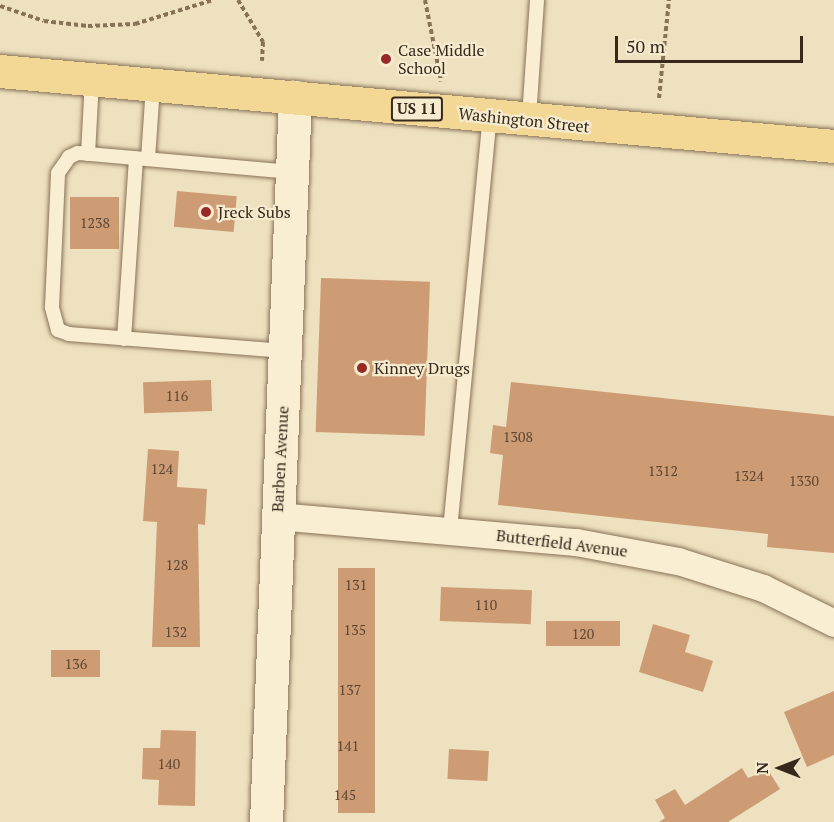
<!DOCTYPE html>
<style>
body{margin:0}
#map{position:relative;width:834px;height:822px;overflow:hidden;background:#eee1bf;font-family:"PT Serif",serif}
div>[style]{position:absolute}
.building>*{inset:0;background:#cd9b74;transform-origin:0 0}
.path>*{height:4px;margin-top:-2px;transform-origin:0;background:repeating-linear-gradient(90deg,#877257 0 4.5px,transparent 0 7.5px)}
.roads{filter:drop-shadow(0 0 2px #877257) drop-shadow(0 0 2px #877257)}
.service>*{height:14px;margin:-7px;padding:0 7px;transform-origin:7px;border-radius:7px;background:#f9eed2}
.minor>*{height:27px;margin:-13.5px;padding:0 13.5px;transform-origin:13.5px;border-radius:13.5px;background:#f9eed2}
.tertiary>*{height:33px;margin:-16.5px;padding:0 16.5px;transform-origin:16.5px;border-radius:16.5px;background:#f9eed2}
.primary>*{height:33px;margin:-16.5px;padding:0 16.5px;transform-origin:16.5px;border-radius:16.5px;background:#f3d895}
.dots>*{width:16px;height:16px;translate:-50% -50%;box-sizing:border-box;border:3px solid #f6ebcf;border-radius:50%}
span{translate:-50% -50%;white-space:nowrap;text-align:center;line-height:1.15;-webkit-text-stroke:4.5px #f6ebcf;paint-order:stroke}
.number-label{font-size:14px;color:#5c4632}
.number-label span{-webkit-text-stroke-width:0}
.shield-label span{padding:2px 4px;background:#f6ebcf;border:2px solid;border-radius:4px;-webkit-text-stroke-width:0}
.shield-label{font-size:15px;color:#36291c;font-weight:700}
.poi-label{font-size:16px;color:#36291c}
.left{translate:0 -50%;text-align:left}
.street-label{font-size:16px;color:#36291c}
.north{position:absolute;left:750px;top:738px;width:60px;height:60px;-webkit-text-stroke:4px #f6ebcf;paint-order:stroke;rotate:270deg;font-size:16px;font-weight:700;line-height:24px;text-align:center;color:#36291c}
.north::after{content:'';display:block;margin:auto;width:21px;height:27px;background:#36291c;clip-path:polygon(50% 0,100% 100%,50% 72%,0 100%)}
.scale{position:absolute;left:615px;top:36px;width:188px;height:27px;box-sizing:border-box;border:3px solid #36291c;border-top:0;padding-left:8px;font-size:18px;line-height:21px;white-space:nowrap;color:#36291c;-webkit-text-stroke:4px #f6ebcf;paint-order:stroke}
</style>
<div id="map">
<div class="building">
<div style="left:177px;top:191px;width:60px;height:36px;rotate:5deg"></div>
<div style="left:70px;top:197px;width:49px;height:52px"></div>
<div style="left:321px;top:278px;width:109px;height:154px;rotate:2deg"></div>
<div style="left:211px;top:380px;width:31px;height:68px;rotate:88deg"></div>
<div style="clip-path:polygon(511px 382px,834px 416px,834px 553px,767px 547px,768px 534px,498px 505px,503px 455px,490px 453px,493px 425px,506px 427px)"></div>
<div style="clip-path:polygon(148px 449px,179px 451px,177px 487px,207px 489px,205px 525px,198px 524px,200px 647px,152px 647px,157px 522px,143px 521px)"></div>
<div style="left:338px;top:568px;width:37px;height:245px"></div>
<div style="left:441px;top:587px;width:91px;height:34px;rotate:2deg"></div>
<div style="left:546px;top:621px;width:74px;height:25px"></div>
<div style="clip-path:polygon(653px 624px,690px 635px,685px 652px,713px 661px,703px 692px,639px 672px)"></div>
<div style="left:51px;top:650px;width:49px;height:27px"></div>
<div style="clip-path:polygon(834px 691px,834px 755px,807px 767px,784px 712px)"></div>
<div style="clip-path:polygon(161px 730px,196px 731px,195px 806px,158px 805px,159px 780px,142px 779px,143px 748px,160px 748px)"></div>
<div style="left:449px;top:749px;width:40px;height:30px;rotate:3deg"></div>
<div style="clip-path:polygon(742px 768px,748px 778px,768px 770px,780px 789px,728px 822px,659px 822px,665px 818px,655px 800px,675px 789px,685px 805px)"></div>
</div>
<div class="path">
<div style="left:238px;top:0;width:49px;rotate:59.2deg"></div>
<div style="left:263px;top:42px;width:19px;rotate:93deg"></div>
<div style="left:425px;top:0;width:83px;rotate:78.8deg"></div>
<div style="left:0;top:6px;width:46px;rotate:18.8deg"></div>
<div style="left:44px;top:21px;width:44px;rotate:6.5deg"></div>
<div style="left:88px;top:26px;width:47px;rotate:-2.4deg"></div>
<div style="left:135px;top:24px;width:82px;rotate:-17.1deg"></div>
<div style="left:659px;top:98px;width:99px;rotate:-84.2deg"></div>
</div>
<div class="roads">
<div class="service">
<div style="left:529px;top:118px;width:118px;rotate:-86.1deg"></div>
<div style="left:88px;top:154px;width:75px;rotate:-86.9deg"></div>
<div style="left:148px;top:159px;width:74px;rotate:-86.1deg"></div>
<div style="left:124px;top:339px;width:181px;rotate:-86.2deg"></div>
<div style="left:285px;top:351px;width:217px;rotate:-175.5deg"></div>
<div style="left:69px;top:334px;width:12px;rotate:-160deg"></div>
<div style="left:58px;top:330px;width:24px;rotate:-105deg"></div>
<div style="left:52px;top:307px;width:134px;rotate:-87.4deg"></div>
<div style="left:58px;top:173px;width:19px;rotate:-55deg"></div>
<div style="left:69px;top:157px;width:10px;rotate:-24deg"></div>
<div style="left:78px;top:153px;width:213px;rotate:5.1deg"></div>
<div style="left:450px;top:530px;width:416px;rotate:-84.5deg"></div>
</div>
<div class="minor">
<div style="left:277px;top:516px;width:300px;rotate:5deg"></div>
<div style="left:576px;top:542px;width:104px;rotate:10.6deg"></div>
<div style="left:678px;top:561px;width:89px;rotate:17.6deg"></div>
<div style="left:763px;top:588px;width:79px;rotate:26.2deg"></div>
</div>
<div class="tertiary">
<div style="left:266px;top:822px;width:726px;rotate:-87.71deg"></div>
</div>
<div class="primary">
<div style="left:0;top:71px;width:837px;rotate:5.14deg"></div>
</div>
</div>
<div class="dots">
<div style="left:386px;top:59px;background:#972826"></div>
<div style="left:206px;top:212px;background:#972826"></div>
<div style="left:362px;top:368px;background:#972826"></div>
</div>
<div class="number-label">
<span style="left:95px;top:223px">1238</span>
<span style="left:177px;top:396px">116</span>
<span style="left:518px;top:437px">1308</span>
<span style="left:162px;top:469px">124</span>
<span style="left:663px;top:471px">1312</span>
<span style="left:749px;top:476px">1324</span>
<span style="left:804px;top:481px">1330</span>
<span style="left:177px;top:565px">128</span>
<span style="left:356px;top:585px">131</span>
<span style="left:486px;top:605px">110</span>
<span style="left:355px;top:630px">135</span>
<span style="left:176px;top:632px">132</span>
<span style="left:583px;top:634px">120</span>
<span style="left:76px;top:664px">136</span>
<span style="left:350px;top:690px">137</span>
<span style="left:348px;top:746px">141</span>
<span style="left:169px;top:764px">140</span>
<span style="left:345px;top:795px">145</span>
</div>
<div class="shield-label">
<span style="left:417px;top:109px">US 11</span>
</div>
<div class="poi-label">
<span class="left" style="left:398px;top:59px">Case Middle<br>School</span>
<span class="left" style="left:218px;top:212px">Jreck Subs</span>
<span class="left" style="left:374px;top:368px">Kinney Drugs</span>
</div>
<div class="street-label">
<span style="left:524px;top:120px;rotate:6deg">Washington Street</span>
<span style="left:280px;top:459px;rotate:-87deg">Barben Avenue</span>
<span style="left:562px;top:543px;rotate:7deg">Butterfield Avenue</span>
</div>
<div class="north">N</div>
<div class="scale">50 m</div>
</div>
